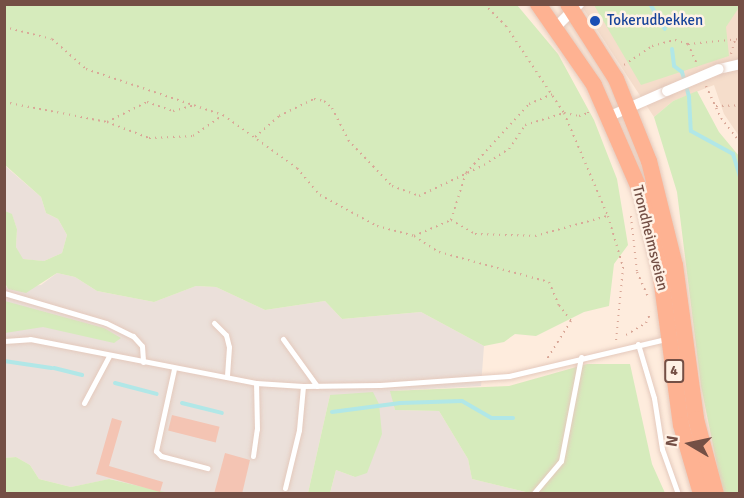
<!DOCTYPE html>
<style>
body{margin:0}
#map{position:relative;width:744px;height:498px;overflow:hidden;background:#feecdd;font-family:Signika,sans-serif}
div>[style]{position:absolute}
.residential>*{inset:0;background:#f5ddcb}
.industrial>*{inset:0;background:#ebe0da}
.green>*{inset:0;background:#d6ebbc}
.stream>*{height:4px;margin:-2px;padding:0 2px;transform-origin:2px;border-radius:2px;background:#b1e7e7}
.building>*{inset:0;background:#f4c4b3;transform-origin:0 0}
.path>*{height:2px;margin-top:-1px;transform-origin:0;background:repeating-linear-gradient(90deg,#d9a797 0 1.5px,transparent 0 6px)}
.roads{filter:drop-shadow(0 0 2px #e4c9bc) drop-shadow(0 0 2px #e4c9bc)}
.service>*{height:5px;margin:-2.5px;padding:0 2.5px;transform-origin:2.5px;border-radius:2.5px;background:#fff}
.minor>*{height:10px;margin:-5px;padding:0 5px;transform-origin:5px;border-radius:5px;background:#fff}
.trunk>*{height:16px;margin:-8px;padding:0 8px;transform-origin:8px;border-radius:8px;background:#feb292}
.bridges{filter:drop-shadow(0 0 2px #e4c9bc) drop-shadow(0 0 2px #e4c9bc)}
.minor-bridge>*{height:10px;margin:-5px;padding:0 5px;transform-origin:5px;border-radius:5px;background:#fff}
.dots>*{width:16px;height:16px;translate:-50% -50%;box-sizing:border-box;border:3px solid #fff1e5;border-radius:50%}
span{translate:-50% -50%;white-space:nowrap;text-align:center;line-height:1.15;-webkit-text-stroke:5px #fff1e5;paint-order:stroke}
.shield-label span{padding:2px 4px;background:#fff1e5;border:2px solid;border-radius:4px;-webkit-text-stroke-width:0}
.shield-label{font-size:14px;color:#744f45;font-weight:700}
.transit-label{font-size:15px;color:#164399}
.left{translate:0 -50%;text-align:left}
.street-label{font-size:15px;color:#744f45}
.frame{position:absolute;inset:0;border:6px solid #744f45;pointer-events:none}
.north{position:absolute;left:660px;top:414px;width:60px;height:60px;-webkit-text-stroke:4px #fff1e5;paint-order:stroke;rotate:279deg;font-size:16px;font-weight:700;line-height:24px;text-align:center;color:#744f45}
.north::after{content:'';display:block;margin:auto;width:21px;height:27px;background:#744f45;clip-path:polygon(50% 0,100% 100%,50% 72%,0 100%)}
</style>
<div id="map">
<div class="residential">
<div style="clip-path:polygon(581px 5px,739px 5px,739px 136px,724px 114px,714px 85px,673px 101px,654px 117px)"></div>
</div>
<div class="industrial">
<div style="clip-path:polygon(4px 165px,41px 197px,46px 213px,58px 219px,67px 235px,62px 253px,44px 261px,22px 259px,16px 247px,17px 229px,12px 215px,5px 211px)"></div>
<div style="clip-path:polygon(57px 273px,75px 277px,97px 291px,154px 302px,196px 286px,216px 287px,265px 310px,325px 301px,342px 319px,421px 312px,484px 346px,481px 386px,391px 391px,395px 410px,439px 411px,468px 459px,472px 479px,530px 493px,330px 493px,336px 470px,355px 477px,330px 395px,308px 493px,169px 494px,110px 479px,71px 487px,39px 479px,30px 465px,16px 457px,5px 458px,4px 283px,8px 289px,41px 285px)"></div>
</div>
<div class="green">
<div style="clip-path:polygon(5px 4px,517px 5px,558px 54px,594px 120px,617px 179px,628px 245px,614px 264px,609px 306px,584px 312px,536px 336px,515px 334px,504px 342px,484px 346px,421px 312px,342px 319px,325px 301px,265px 310px,216px 287px,196px 286px,154px 302px,97px 291px,75px 277px,57px 273px,26px 293px,8px 289px,5px 283px,5px 211px,12px 214px,17px 229px,16px 247px,23px 259px,44px 261px,62px 253px,67px 235px,58px 219px,46px 213px,41px 197px,5px 165px)"></div>
<div style="clip-path:polygon(594px 5px,739px 4px,740px 6px,726px 27px,729px 56px,641px 85px)"></div>
<div style="clip-path:polygon(697px 91px,719px 132px,739px 156px,739px 493px,723px 493px,722px 490px,701px 386px,677px 192px,654px 117px,673px 101px)"></div>
<div style="clip-path:polygon(5px 301px,104px 328px,121px 338px,114px 343px,43px 327px,5px 333px)"></div>
<div style="clip-path:polygon(587px 364px,630px 364px,652px 464px,665px 493px,530px 493px,472px 479px,468px 459px,439px 411px,395px 410px,390px 391px,509px 386px)"></div>
<div style="clip-path:polygon(373px 392px,379px 404px,382px 434px,367px 473px,355px 477px,336px 470px,330px 493px,308px 493px,330px 395px)"></div>
<div style="clip-path:polygon(16px 457px,30px 465px,39px 479px,71px 487px,109px 479px,169px 493px,5px 493px,4px 458px)"></div>
</div>
<div class="stream">
<div style="left:650px;top:4px;width:29px;rotate:59deg"></div>
<div style="left:672px;top:49px;width:17px;rotate:83deg"></div>
<div style="left:674px;top:66px;width:10px;rotate:37deg"></div>
<div style="left:682px;top:72px;width:26px;rotate:74deg"></div>
<div style="left:689px;top:97px;width:34px;rotate:87deg"></div>
<div style="left:691px;top:131px;width:48px;rotate:28.7deg"></div>
<div style="left:733px;top:154px;width:24px;rotate:73deg"></div>
<div style="left:740px;top:217px;width:1px;rotate:90deg"></div>
<div style="left:4px;top:361px;width:48px;rotate:8.5deg"></div>
<div style="left:54px;top:368px;width:29px;rotate:14deg"></div>
<div style="left:115px;top:383px;width:43px;rotate:14.7deg"></div>
<div style="left:182px;top:403px;width:41px;rotate:14deg"></div>
<div style="left:332px;top:412px;width:69px;rotate:-7.5deg"></div>
<div style="left:400px;top:403px;width:62px;rotate:-1.8deg"></div>
<div style="left:462px;top:401px;width:34px;rotate:30deg"></div>
<div style="left:492px;top:418px;width:21px"></div>
</div>
<div class="building">
<div style="left:172px;top:415px;width:49px;height:16px;rotate:14deg"></div>
<div style="clip-path:polygon(112px 418px,122px 421px,109px 466px,163px 482px,160px 492px,96px 474px)"></div>
<div style="clip-path:polygon(225px 453px,250px 460px,242px 494px,214px 494px)"></div>
</div>
<div class="path">
<div style="left:484px;top:4px;width:31px;rotate:45deg"></div>
<div style="left:506px;top:26px;width:105px;rotate:56.3deg"></div>
<div style="left:564px;top:113px;width:112px;rotate:66.9deg"></div>
<div style="left:608px;top:216px;width:53px;rotate:73.6deg"></div>
<div style="left:623px;top:267px;width:74px;rotate:95.4deg"></div>
<div style="left:4px;top:27px;width:49px;rotate:14deg"></div>
<div style="left:52px;top:39px;width:45px;rotate:41.4deg"></div>
<div style="left:86px;top:69px;width:145px;rotate:18.6deg"></div>
<div style="left:223px;top:115px;width:91px;rotate:35.6deg"></div>
<div style="left:297px;top:168px;width:35px;rotate:50deg"></div>
<div style="left:320px;top:195px;width:65px;rotate:28.5deg"></div>
<div style="left:377px;top:226px;width:38px;rotate:15deg"></div>
<div style="left:414px;top:236px;width:40px;rotate:-23.4deg"></div>
<div style="left:451px;top:220px;width:49px;rotate:-72.3deg"></div>
<div style="left:466px;top:173px;width:93px;rotate:-47.6deg"></div>
<div style="left:529px;top:104px;width:25px;rotate:-23deg"></div>
<div style="left:688px;top:44px;width:52px;rotate:-5.5deg"></div>
<div style="left:731px;top:54px;width:15px;rotate:-74deg"></div>
<div style="left:624px;top:65px;width:34px;rotate:-34deg"></div>
<div style="left:652px;top:46px;width:24px;rotate:-15deg"></div>
<div style="left:675px;top:40px;width:14px;rotate:17deg"></div>
<div style="left:688px;top:44px;width:24px;rotate:66deg"></div>
<div style="left:706px;top:86px;width:35px;rotate:65deg"></div>
<div style="left:721px;top:118px;width:31px;rotate:52deg"></div>
<div style="left:4px;top:102px;width:105px;rotate:11deg"></div>
<div style="left:107px;top:122px;width:45px;rotate:20.9deg"></div>
<div style="left:149px;top:138px;width:44px;rotate:-2.6deg"></div>
<div style="left:193px;top:136px;width:35px;rotate:-35deg"></div>
<div style="left:716px;top:106px;width:24px;rotate:-2deg"></div>
<div style="left:107px;top:122px;width:45px;rotate:-26.6deg"></div>
<div style="left:147px;top:102px;width:28px;rotate:19deg"></div>
<div style="left:173px;top:111px;width:23px;rotate:-15deg"></div>
<div style="left:255px;top:137px;width:32px;rotate:-41deg"></div>
<div style="left:279px;top:116px;width:39px;rotate:-26deg"></div>
<div style="left:314px;top:99px;width:10px;rotate:11deg"></div>
<div style="left:324px;top:101px;width:11px;rotate:41deg"></div>
<div style="left:332px;top:108px;width:36px;rotate:63deg"></div>
<div style="left:348px;top:140px;width:64px;rotate:46.3deg"></div>
<div style="left:392px;top:186px;width:29px;rotate:20deg"></div>
<div style="left:419px;top:196px;width:72px;rotate:-25.5deg"></div>
<div style="left:484px;top:165px;width:30px;rotate:-33deg"></div>
<div style="left:509px;top:149px;width:29px;rotate:-56deg"></div>
<div style="left:525px;top:125px;width:41px;rotate:-17.1deg"></div>
<div style="left:564px;top:113px;width:15px;rotate:11deg"></div>
<div style="left:579px;top:116px;width:9px;rotate:-18deg"></div>
<div style="left:588px;top:113px;width:5px;rotate:-90deg"></div>
<div style="left:631px;top:216px;width:56px;rotate:83.9deg"></div>
<div style="left:637px;top:272px;width:27px;rotate:66deg"></div>
<div style="left:451px;top:220px;width:28px;rotate:30deg"></div>
<div style="left:475px;top:234px;width:60px;rotate:1.9deg"></div>
<div style="left:535px;top:236px;width:75px;rotate:-15.5deg"></div>
<div style="left:414px;top:236px;width:30px;rotate:33deg"></div>
<div style="left:439px;top:252px;width:114px;rotate:15.3deg"></div>
<div style="left:549px;top:282px;width:25px;rotate:67deg"></div>
<div style="left:559px;top:305px;width:20px;rotate:53deg"></div>
<div style="left:571px;top:321px;width:45px;rotate:122.3deg"></div>
<div style="left:626px;top:335px;width:23px;rotate:-31deg"></div>
<div style="left:646px;top:323px;width:12px;rotate:-66deg"></div>
</div>
<div class="roads">
<div class="service">
<div style="left:4px;top:293px;width:106px;rotate:16.4deg"></div>
<div style="left:106px;top:323px;width:30px;rotate:26deg"></div>
<div style="left:133px;top:336px;width:13px;rotate:48deg"></div>
<div style="left:142px;top:346px;width:16px;rotate:86deg"></div>
<div style="left:214px;top:323px;width:17px;rotate:45deg"></div>
<div style="left:226px;top:335px;width:12px;rotate:76deg"></div>
<div style="left:229px;top:347px;width:30px;rotate:94deg"></div>
<div style="left:283px;top:339px;width:58px;rotate:54.1deg"></div>
<div style="left:4px;top:341px;width:26px;rotate:-4deg"></div>
<div style="left:30px;top:339px;width:230px;rotate:11deg"></div>
<div style="left:256px;top:383px;width:47px;rotate:3.7deg"></div>
<div style="left:303px;top:386px;width:77px;rotate:-0.7deg"></div>
<div style="left:380px;top:385px;width:129px;rotate:-4deg"></div>
<div style="left:509px;top:376px;width:161px;rotate:-13.3deg"></div>
<div style="left:638px;top:344px;width:56px;rotate:73.5deg"></div>
<div style="left:654px;top:398px;width:52px;rotate:81.1deg"></div>
<div style="left:662px;top:449px;width:48px;rotate:70.4deg"></div>
<div style="left:174px;top:369px;width:84px;rotate:102.4deg"></div>
<div style="left:156px;top:451px;width:7px;rotate:45deg"></div>
<div style="left:161px;top:456px;width:48px;rotate:14.6deg"></div>
<div style="left:84px;top:403px;width:53px;rotate:-62deg"></div>
<div style="left:253px;top:456px;width:27px;rotate:-82deg"></div>
<div style="left:257px;top:429px;width:46px;rotate:-91.2deg"></div>
<div style="left:285px;top:488px;width:60px;rotate:-76.4deg"></div>
<div style="left:299px;top:430px;width:44px;rotate:-84.8deg"></div>
<div style="left:533px;top:494px;width:43px;rotate:-49.7deg"></div>
<div style="left:561px;top:461px;width:106px;rotate:-79.1deg"></div>
</div>
<div class="minor">
<div style="left:556px;top:27px;width:33px;rotate:-45deg"></div>
<div style="left:719px;top:69px;width:22px;rotate:-13deg"></div>
<div style="left:610px;top:116px;width:62px;rotate:-23.7deg"></div>
</div>
<div class="trunk">
<div style="left:538px;top:4px;width:98px;rotate:55.3deg"></div>
<div style="left:594px;top:85px;width:120px;rotate:66.4deg"></div>
<div style="left:642px;top:195px;width:77px;rotate:76.5deg"></div>
<div style="left:660px;top:270px;width:156px;rotate:82.3deg"></div>
<div style="left:681px;top:425px;width:72px;rotate:73.8deg"></div>
<div style="left:568px;top:4px;width:89px;rotate:57.4deg"></div>
<div style="left:616px;top:79px;width:88px;rotate:68.1deg"></div>
<div style="left:649px;top:161px;width:107px;rotate:76deg"></div>
<div style="left:675px;top:265px;width:155px;rotate:82.2deg"></div>
<div style="left:696px;top:419px;width:78px;rotate:75.1deg"></div>
</div>
</div>
<div class="bridges">
<div class="minor-bridge">
<div style="left:667px;top:91px;width:56px;rotate:-22.9deg"></div>
</div>
</div>
<div class="dots">
<div style="left:595px;top:21px;background:#1a4fb4"></div>
</div>
<div class="shield-label">
<span style="left:674px;top:371px">4</span>
</div>
<div class="transit-label">
<span class="left" style="left:607px;top:21px">Tokerudbekken</span>
</div>
<div class="street-label">
<span style="left:650px;top:238px;rotate:76deg">Trondheimsveien</span>
</div>
<div class="frame"></div>
<div class="north">N</div>
</div>
